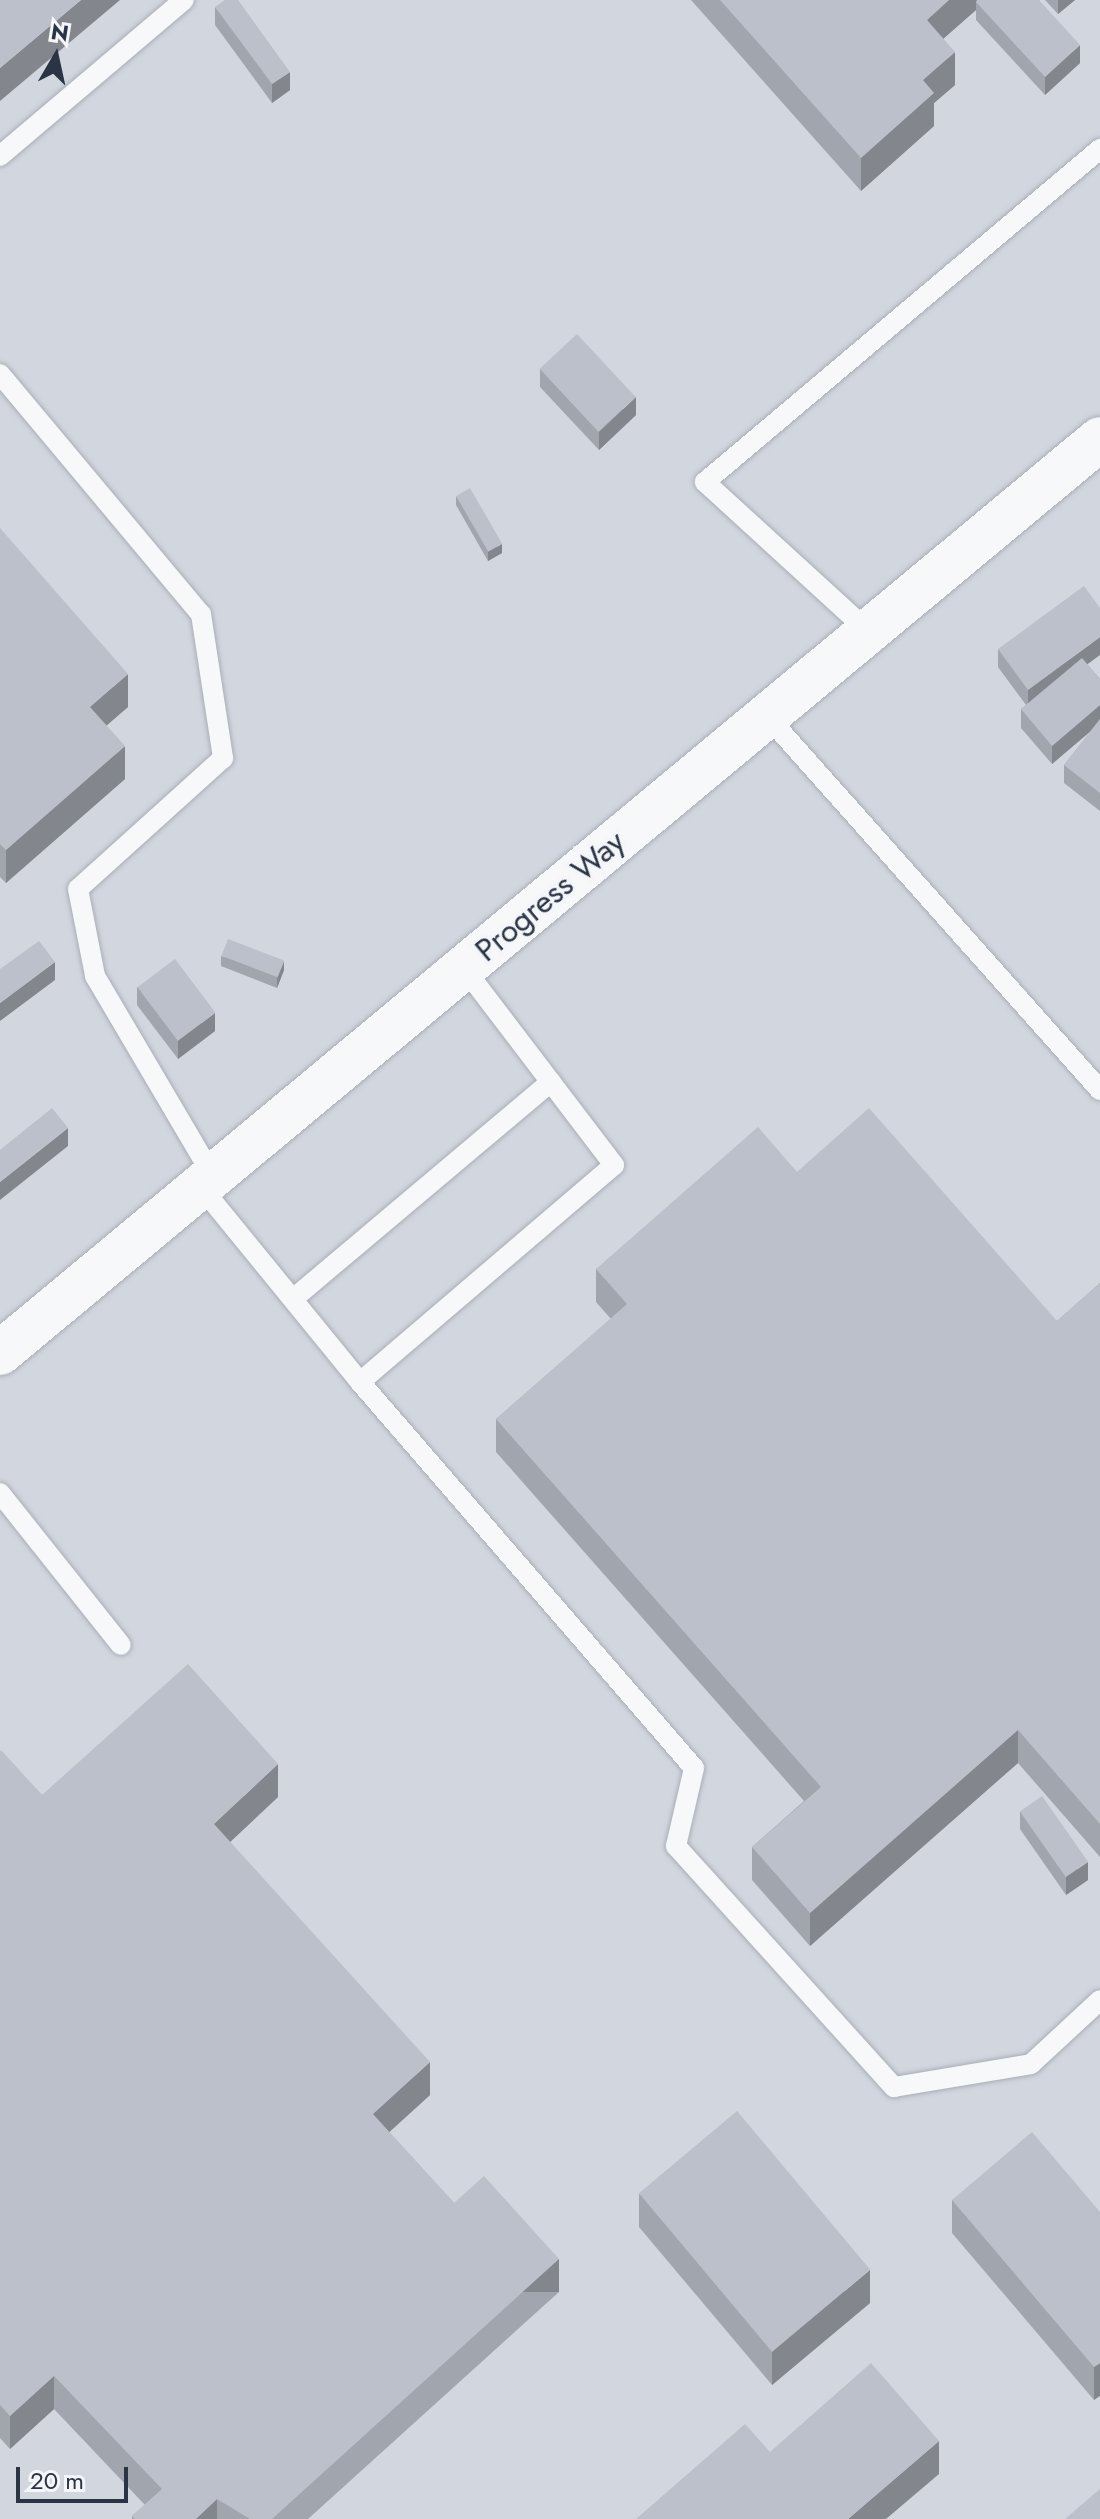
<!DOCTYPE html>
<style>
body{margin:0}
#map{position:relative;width:1100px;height:2519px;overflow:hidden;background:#e4e7ec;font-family:Jost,sans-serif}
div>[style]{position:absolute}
.built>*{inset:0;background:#d2d6de;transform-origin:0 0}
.roads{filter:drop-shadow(0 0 2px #a9aeb7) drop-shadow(0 0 2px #a9aeb7)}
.service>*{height:20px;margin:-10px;padding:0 10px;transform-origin:10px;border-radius:10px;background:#f7f8fa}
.tertiary>*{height:44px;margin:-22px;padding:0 22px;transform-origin:22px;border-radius:22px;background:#f7f8fa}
.wall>*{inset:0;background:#a1a5ae}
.shaded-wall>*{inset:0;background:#83868d;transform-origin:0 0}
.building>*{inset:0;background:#bbc0ca;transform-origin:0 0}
span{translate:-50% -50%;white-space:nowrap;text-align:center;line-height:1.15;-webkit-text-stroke:8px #f4f6f9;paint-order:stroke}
.street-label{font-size:32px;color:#2b3445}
.north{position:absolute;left:16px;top:16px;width:80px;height:80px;-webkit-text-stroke:6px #f4f6f9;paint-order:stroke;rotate:9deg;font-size:22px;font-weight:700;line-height:32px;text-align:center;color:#2b3445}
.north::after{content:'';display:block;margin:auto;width:28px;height:36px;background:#2b3445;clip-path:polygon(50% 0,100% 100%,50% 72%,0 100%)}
.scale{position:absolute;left:16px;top:2467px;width:112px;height:36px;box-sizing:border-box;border:4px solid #2b3445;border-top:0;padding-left:10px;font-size:24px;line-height:28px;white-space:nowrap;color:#2b3445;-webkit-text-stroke:6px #f4f6f9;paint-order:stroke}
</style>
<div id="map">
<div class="built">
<div style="left:0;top:0;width:1100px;height:2519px"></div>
</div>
<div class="roads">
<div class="service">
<div style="left:0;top:156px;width:241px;rotate:-40.3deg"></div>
<div style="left:0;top:374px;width:313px;rotate:50.1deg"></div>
<div style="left:201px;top:614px;width:146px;rotate:81.3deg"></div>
<div style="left:223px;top:758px;width:195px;rotate:137.9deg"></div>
<div style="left:78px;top:889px;width:89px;rotate:78.9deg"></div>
<div style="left:95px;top:976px;width:232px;rotate:59.5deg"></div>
<div style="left:868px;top:631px;width:221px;rotate:-137.6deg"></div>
<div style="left:705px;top:482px;width:517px;rotate:-40.13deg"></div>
<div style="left:767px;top:716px;width:501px;rotate:48.32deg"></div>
<div style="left:201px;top:1187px;width:252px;rotate:50.8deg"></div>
<div style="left:360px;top:1382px;width:334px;rotate:-40.5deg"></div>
<div style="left:614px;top:1165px;width:248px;rotate:-127.3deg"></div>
<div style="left:293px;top:1299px;width:337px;rotate:-40.1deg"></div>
<div style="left:360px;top:1382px;width:510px;rotate:49.13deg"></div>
<div style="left:694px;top:1768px;width:80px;rotate:103deg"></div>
<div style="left:676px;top:1846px;width:325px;rotate:47.9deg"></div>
<div style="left:894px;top:2087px;width:139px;rotate:-9.5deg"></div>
<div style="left:1031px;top:2064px;width:94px;rotate:-42.8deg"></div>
<div style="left:0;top:1493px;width:194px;rotate:51.5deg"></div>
</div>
<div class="tertiary">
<div style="left:0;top:1353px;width:1430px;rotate:-39.72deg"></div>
</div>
</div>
<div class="wall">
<div style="clip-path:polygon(691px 0,1039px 0,1080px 63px,1045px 95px,976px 20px,976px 10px,943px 39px,955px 85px,934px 103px,934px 126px,861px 191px)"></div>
<div style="clip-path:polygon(1045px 0,1075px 0,1058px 14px)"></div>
<div style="clip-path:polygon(215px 7px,290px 90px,272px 103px,215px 25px)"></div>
<div style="clip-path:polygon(540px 369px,636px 415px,599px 450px,540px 387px)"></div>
<div style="clip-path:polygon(456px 496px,502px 553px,488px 561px,456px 505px)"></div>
<div style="clip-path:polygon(0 528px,128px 707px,106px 725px,125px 779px,6px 883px,0 877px)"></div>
<div style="clip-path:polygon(998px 649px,1087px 664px,1100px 679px,1100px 811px,1064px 783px,1064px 765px,1091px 731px,1052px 764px,1021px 728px,1021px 709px,1026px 705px,998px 667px)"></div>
<div style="clip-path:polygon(221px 956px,284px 970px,277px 988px,221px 966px)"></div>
<div style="clip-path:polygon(137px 987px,215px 1031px,178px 1059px,137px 1005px)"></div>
<div style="clip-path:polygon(797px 1172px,1057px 1321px,1100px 1283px,1100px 1857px,1018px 1763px,810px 1946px,752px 1880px,752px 1847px,804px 1801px,496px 1452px,496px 1419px,611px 1319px,596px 1302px,596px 1269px)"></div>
<div style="clip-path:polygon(0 1751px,42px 1795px,278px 1797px,230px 1842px,430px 2095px,389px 2132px,454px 2203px,559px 2292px,308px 2519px,132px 2519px,132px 2516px,145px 2505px,54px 2409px,10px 2449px,0 2438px)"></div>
<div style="clip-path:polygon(1020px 1811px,1088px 1880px,1066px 1895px,1020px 1829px)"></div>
<div style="clip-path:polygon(639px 2194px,870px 2303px,772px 2385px,639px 2227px)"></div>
<div style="clip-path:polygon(952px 2200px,1100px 2212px,1094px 2400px,952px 2233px)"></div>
</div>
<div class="shaded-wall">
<div style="clip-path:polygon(81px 0,120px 0,0 101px,0 68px)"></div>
<div style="clip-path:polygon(949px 0,987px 0,976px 2px,976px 10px,927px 53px,927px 20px)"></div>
<div style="clip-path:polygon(1058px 0,1075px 0,1058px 14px)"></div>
<div style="clip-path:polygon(1080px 45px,1080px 63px,1045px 95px,1045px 77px)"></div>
<div style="clip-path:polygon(955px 52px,955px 85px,934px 103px,934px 126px,861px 191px,861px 158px,923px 80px)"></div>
<div style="clip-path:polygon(290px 72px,290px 90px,272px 103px,272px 84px)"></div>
<div style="clip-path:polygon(636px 397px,636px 415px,599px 450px,599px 432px)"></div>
<div style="clip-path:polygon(502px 544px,502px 553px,488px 561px,488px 552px)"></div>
<div style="clip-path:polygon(1100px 637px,1100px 655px,1028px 708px,1028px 690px)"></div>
<div style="clip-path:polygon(128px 674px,128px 707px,90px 740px,90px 707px)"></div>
<div style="clip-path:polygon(1100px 705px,1100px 723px,1052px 764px,1052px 746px)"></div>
<div style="clip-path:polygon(125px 746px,125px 779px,6px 883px,6px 850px)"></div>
<div style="clip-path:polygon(284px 961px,284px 970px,277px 988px,277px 979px)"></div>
<div style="clip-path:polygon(55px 962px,55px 980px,0 1021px,0 1003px)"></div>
<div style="clip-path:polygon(215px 1013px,215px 1031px,178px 1059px,178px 1041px)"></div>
<div style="clip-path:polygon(68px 1128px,68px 1146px,0 1200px,0 1182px)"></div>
<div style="clip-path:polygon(1018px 1730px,1018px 1763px,810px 1946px,810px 1913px)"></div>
<div style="clip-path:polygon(278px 1764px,278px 1797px,214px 1857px,214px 1824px)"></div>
<div style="clip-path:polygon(1088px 1862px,1088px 1880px,1066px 1895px,1066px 1877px)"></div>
<div style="clip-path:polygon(430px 2062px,430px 2095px,373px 2147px,373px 2114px)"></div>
<div style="left:559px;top:2259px;width:33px;height:387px;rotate:90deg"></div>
<div style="clip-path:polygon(870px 2270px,870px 2303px,772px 2385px,772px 2352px)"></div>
<div style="clip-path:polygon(1100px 2363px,1100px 2396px,1094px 2400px,1094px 2367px)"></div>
<div style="clip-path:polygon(54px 2376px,54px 2409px,10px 2449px,10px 2416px)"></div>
<div style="clip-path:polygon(939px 2441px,939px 2474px,886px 2519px,848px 2519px)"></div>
<div style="clip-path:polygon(217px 2499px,217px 2519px,196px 2519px)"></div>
</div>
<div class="building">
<div style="clip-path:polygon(0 0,81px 0,0 68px)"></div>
<div style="clip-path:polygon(225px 0,238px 0,290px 72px,272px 84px,215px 7px)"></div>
<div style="clip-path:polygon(720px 0,949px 0,927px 20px,955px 52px,923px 80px,934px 93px,861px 158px)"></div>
<div style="clip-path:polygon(977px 0,1039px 0,1080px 45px,1045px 77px,976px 2px)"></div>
<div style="left:577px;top:334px;width:86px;height:51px;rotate:47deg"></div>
<div style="left:470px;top:488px;width:64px;height:16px;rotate:60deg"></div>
<div style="clip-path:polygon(0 528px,128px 674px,90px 707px,125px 746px,6px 850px,0 844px)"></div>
<div style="clip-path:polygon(1084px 586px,1100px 608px,1100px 637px,1028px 690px,998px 649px)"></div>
<div style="clip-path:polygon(1082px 658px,1100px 679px,1100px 705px,1052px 746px,1021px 709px)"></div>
<div style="clip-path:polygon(1100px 719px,1100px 793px,1064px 765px)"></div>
<div style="left:228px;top:939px;width:60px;height:18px;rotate:21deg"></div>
<div style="clip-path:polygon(39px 941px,55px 962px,0 1003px,0 969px)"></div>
<div style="left:175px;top:959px;width:67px;height:47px;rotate:53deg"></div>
<div style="clip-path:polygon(52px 1108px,68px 1128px,0 1182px,0 1150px)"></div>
<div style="clip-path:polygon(869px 1108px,1057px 1321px,1100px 1283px,1100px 1824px,1018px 1730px,810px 1913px,752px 1847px,821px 1787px,496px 1419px,627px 1304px,596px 1269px,758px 1127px,797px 1172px)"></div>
<div style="clip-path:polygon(188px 1664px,278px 1764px,214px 1824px,430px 2062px,373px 2114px,454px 2203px,484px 2176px,559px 2259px,272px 2519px,250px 2519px,217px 2499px,196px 2519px,135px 2519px,132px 2516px,162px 2489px,54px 2376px,10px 2416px,0 2405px,0 1751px,1px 1750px,42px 1795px)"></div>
<div style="left:1042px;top:1796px;width:80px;height:27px;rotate:55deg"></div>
<div style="left:737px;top:2111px;width:207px;height:128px;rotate:50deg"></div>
<div style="clip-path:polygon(1032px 2132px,1100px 2212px,1100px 2363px,1094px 2367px,952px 2200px)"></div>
<div style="clip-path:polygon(871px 2363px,939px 2441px,848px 2519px,636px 2519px,745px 2424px,770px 2452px)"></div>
<div style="clip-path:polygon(1100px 2489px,1100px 2519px,1065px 2519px)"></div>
</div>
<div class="street-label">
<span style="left:550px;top:896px;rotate:-40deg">Progress Way</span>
</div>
<div class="north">N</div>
<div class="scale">20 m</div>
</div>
